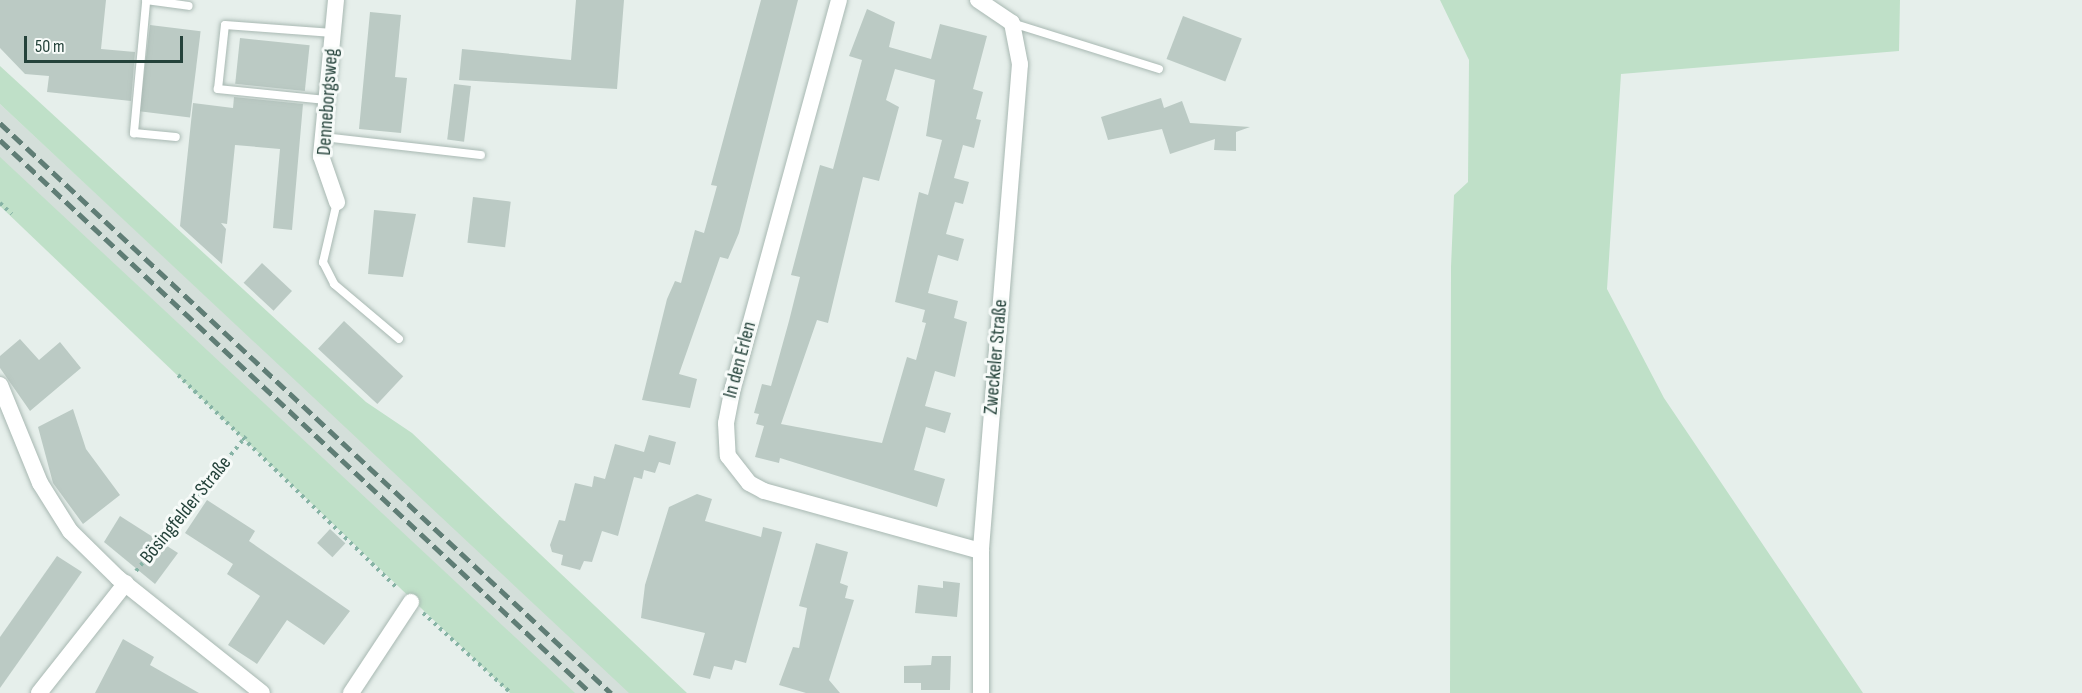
<!DOCTYPE html>
<meta charset="utf-8">
<style>
body{margin:0}
#map{position:relative;width:2082px;height:693px;overflow:hidden;background:#e6efeb;font-family:"Sofia Sans Condensed",sans-serif}
div>[style]{position:absolute}
.built>*{inset:0;background:#d4dfda;transform-origin:0 0}
.green>*{inset:0;background:#bfe0c8}
.building>*{inset:0;background:#bbcac4;transform-origin:0 0}
.path>*{height:4px;margin-top:-2px;transform-origin:0;background:repeating-linear-gradient(90deg,#86b3a5 0 3px,transparent 0 7.5px)}
.roads{filter:drop-shadow(0 0 2px #a8b8b2) drop-shadow(0 0 2px #a8b8b2)}
.service>*{height:8px;margin:-4px;padding:0 4px;transform-origin:4px;border-radius:4px;background:#fff}
.minor>*{height:16px;margin:-8px;padding:0 8px;transform-origin:8px;border-radius:8px;background:#fff}
.rail>*{height:4.5px;margin-top:-2.25px;transform-origin:0;background:repeating-linear-gradient(90deg,#5f7d75 0 12px,transparent 0 18px)}
span{translate:-50% -50%;white-space:nowrap;text-align:center;line-height:1.15;-webkit-text-stroke:6px #f7fbf9;paint-order:stroke}
.street-label{font-size:20px;color:#24423a}
.scale{position:absolute;left:24px;top:36px;width:159px;height:27px;box-sizing:border-box;border:3px solid #24423a;border-top:0;padding-left:8px;font-size:18px;line-height:21px;white-space:nowrap;color:#24423a;-webkit-text-stroke:4px #f7fbf9;paint-order:stroke}
</style>
<div id="map">
<div class="built">
<div style="left:0;top:104px;width:862px;height:53px;rotate:43deg"></div>
</div>
<div class="green">
<div style="clip-path:polygon(1440px 0,1900px 0,1899px 51px,1621px 74px,1607px 289px,1664px 398px,1863px 693px,1450px 693px,1451px 267px,1454px 195px,1468px 182px,1469px 60px)"></div>
<div style="clip-path:polygon(0 66px,366px 402px,412px 433px,687px 693px,629px 693px,0 104px)"></div>
<div style="clip-path:polygon(0 157px,575px 693px,510px 693px,0 206px)"></div>
</div>
<div class="building">
<div style="clip-path:polygon(0 0,106px 0,101px 49px,135px 52px,131px 101px,47px 92px,49px 76px,25px 74px,0 48px)"></div>
<div style="clip-path:polygon(576px 0,624px 0,617px 89px,459px 80px,462px 49px,571px 60px)"></div>
<div style="clip-path:polygon(761px 0,798px 0,739px 233px,728px 259px,720px 257px,679px 374px,697px 379px,690px 408px,642px 400px,667px 299px,675px 281px,681px 283px,695px 230px,704px 233px,717px 186px,711px 185px)"></div>
<div style="clip-path:polygon(evenodd,867px 9px,895px 22px,889px 47px,931px 59px,940px 24px,987px 36px,973px 89px,983px 92px,976px 119px,981px 120px,974px 148px,963px 145px,954px 178px,969px 182px,963px 204px,955px 202px,946px 234px,964px 239px,958px 261px,938px 255px,928px 293px,958px 301px,954px 318px,967px 322px,955px 377px,935px 371px,925px 406px,951px 413px,945px 433px,926px 427px,914px 470px,945px 479px,937px 507px,780px 458px,779px 463px,755px 457px,764px 426px,756px 424px,759px 414px,754px 413px,762px 384px,771px 386px,789px 321px,800px 277px,791px 275px,820px 165px,833px 169px,862px 60px,849px 56px,867px 9px,895px 69px,935px 80px,926px 136px,942px 140px,928px 195px,919px 192px,895px 302px,925px 310px,922px 322px,926px 323px,916px 360px,907px 357px,882px 443px,781px 424px,817px 320px,828px 323px,863px 177px,879px 181px,899px 107px,886px 100px,895px 69px)"></div>
<div style="clip-path:polygon(370px 12px,401px 15px,395px 77px,407px 78px,401px 133px,359px 129px)"></div>
<div style="left:1183px;top:16px;width:63px;height:46px;rotate:21deg"></div>
<div style="left:150px;top:25px;width:51px;height:87px;rotate:7deg"></div>
<div style="left:240px;top:38px;width:70px;height:46px;rotate:6deg"></div>
<div style="left:454px;top:84px;width:17px;height:56px;rotate:7deg"></div>
<div style="clip-path:polygon(234px 97px,303px 104px,292px 230px,273px 228px,280px 149px,235px 145px,227px 224px,221px 223px,226px 229px,222px 264px,180px 226px,193px 103px,233px 108px)"></div>
<div style="clip-path:polygon(1161px 98px,1164px 108px,1182px 101px,1190px 123px,1250px 127px,1236px 132px,1236px 151px,1214px 150px,1215px 139px,1170px 154px,1162px 129px,1108px 140px,1101px 117px)"></div>
<div style="left:473px;top:197px;width:38px;height:46px;rotate:7deg"></div>
<div style="clip-path:polygon(374px 210px,416px 214px,403px 277px,368px 274px)"></div>
<div style="left:262px;top:263px;width:41px;height:27px;rotate:43deg"></div>
<div style="left:344px;top:321px;width:81px;height:38px;rotate:43deg"></div>
<div style="clip-path:polygon(20px 339px,39px 360px,60px 342px,81px 368px,30px 411px,0 368px,0 356px)"></div>
<div style="clip-path:polygon(73px 409px,86px 449px,120px 495px,83px 524px,53px 483px,38px 427px)"></div>
<div style="clip-path:polygon(649px 435px,676px 442px,670px 465px,659px 462px,655px 473px,644px 470px,642px 479px,634px 477px,618px 536px,602px 531px,592px 562px,584px 561px,580px 570px,561px 565px,563px 555px,552px 552px,550px 545px,559px 520px,565px 521px,575px 483px,592px 487px,594px 476px,605px 479px,615px 444px,644px 452px)"></div>
<div style="clip-path:polygon(697px 494px,712px 499px,705px 521px,761px 537px,763px 527px,782px 532px,746px 663px,735px 660px,732px 670px,714px 666px,710px 679px,693px 675px,705px 633px,641px 618px,645px 585px,669px 507px)"></div>
<div style="clip-path:polygon(207px 500px,255px 531px,249px 541px,350px 611px,324px 645px,287px 620px,257px 664px,228px 645px,260px 596px,227px 574px,233px 564px,185px 533px)"></div>
<div style="clip-path:polygon(120px 516px,178px 553px,155px 584px,104px 542px)"></div>
<div style="left:330px;top:529px;width:21px;height:19px;rotate:43deg"></div>
<div style="clip-path:polygon(816px 543px,848px 552px,840px 583px,848px 586px,845px 598px,854px 600px,829px 680px,840px 693px,806px 693px,779px 685px,793px 647px,799px 648px,807px 608px,799px 606px)"></div>
<div style="clip-path:polygon(57px 556px,82px 572px,0 688px,0 637px)"></div>
<div style="clip-path:polygon(943px 581px,960px 583px,957px 617px,915px 613px,918px 585px,943px 588px)"></div>
<div style="clip-path:polygon(123px 639px,154px 657px,150px 665px,199px 693px,95px 693px)"></div>
<div style="clip-path:polygon(932px 656px,951px 656px,950px 690px,921px 690px,921px 683px,904px 683px,904px 666px,931px 665px)"></div>
</div>
<div class="path">
<div style="left:0;top:203px;width:16px;rotate:43deg"></div>
<div style="left:178px;top:375px;width:307px;rotate:44.2deg"></div>
<div style="left:136px;top:571px;width:174px;rotate:-50.8deg"></div>
<div style="left:423px;top:613px;width:119px;rotate:42.3deg"></div>
</div>
<div class="roads">
<div class="service">
<div style="left:146px;top:0;width:43px;rotate:7.9deg"></div>
<div style="left:146px;top:3px;width:131px;rotate:95.3deg"></div>
<div style="left:134px;top:133px;width:42px;rotate:5.4deg"></div>
<div style="left:1012px;top:23px;width:154px;rotate:17.4deg"></div>
<div style="left:326px;top:100px;width:109px;rotate:-174.2deg"></div>
<div style="left:218px;top:89px;width:64px;rotate:-83.8deg"></div>
<div style="left:225px;top:25px;width:108px;rotate:4.2deg"></div>
<div style="left:323px;top:137px;width:159px;rotate:6.5deg"></div>
<div style="left:337px;top:202px;width:62px;rotate:103.1deg"></div>
<div style="left:323px;top:262px;width:25px;rotate:63deg"></div>
<div style="left:334px;top:284px;width:85px;rotate:40.2deg"></div>
</div>
<div class="minor">
<div style="left:336px;top:0;width:157px;rotate:95.5deg"></div>
<div style="left:321px;top:156px;width:49px;rotate:70.8deg"></div>
<div style="left:839px;top:0;width:401px;rotate:105.3deg"></div>
<div style="left:733px;top:387px;width:37px;rotate:101deg"></div>
<div style="left:726px;top:423px;width:33px;rotate:87deg"></div>
<div style="left:728px;top:456px;width:34px;rotate:52deg"></div>
<div style="left:749px;top:483px;width:17px;rotate:28deg"></div>
<div style="left:764px;top:491px;width:225px;rotate:15.5deg"></div>
<div style="left:978px;top:0;width:41px;rotate:34.1deg"></div>
<div style="left:1012px;top:23px;width:42px;rotate:79deg"></div>
<div style="left:1020px;top:64px;width:489px;rotate:94.6deg"></div>
<div style="left:981px;top:551px;width:142px;rotate:90deg"></div>
<div style="left:0;top:385px;width:106px;rotate:67.8deg"></div>
<div style="left:40px;top:483px;width:57px;rotate:58deg"></div>
<div style="left:70px;top:531px;width:67px;rotate:44.4deg"></div>
<div style="left:118px;top:578px;width:184px;rotate:38.6deg"></div>
<div style="left:39px;top:693px;width:140px;rotate:-51.7deg"></div>
<div style="left:351px;top:693px;width:109px;rotate:-56.6deg"></div>
</div>
</div>
<div class="rail">
<div style="left:0;top:123px;width:836px;rotate:43.01deg"></div>
<div style="left:0;top:140px;width:809px;rotate:43.1deg"></div>
</div>
<div class="street-label">
<span style="left:328px;top:102px;rotate:-86deg">Denneborgsweg</span>
<span style="left:996px;top:357px;rotate:-85deg">Zweckeler Straße</span>
<span style="left:740px;top:360px;rotate:-75deg">In den Erlen</span>
<span style="left:186px;top:510px;rotate:-51deg">Bösingfelder Straße</span>
</div>
<div class="scale">50 m</div>
</div>
